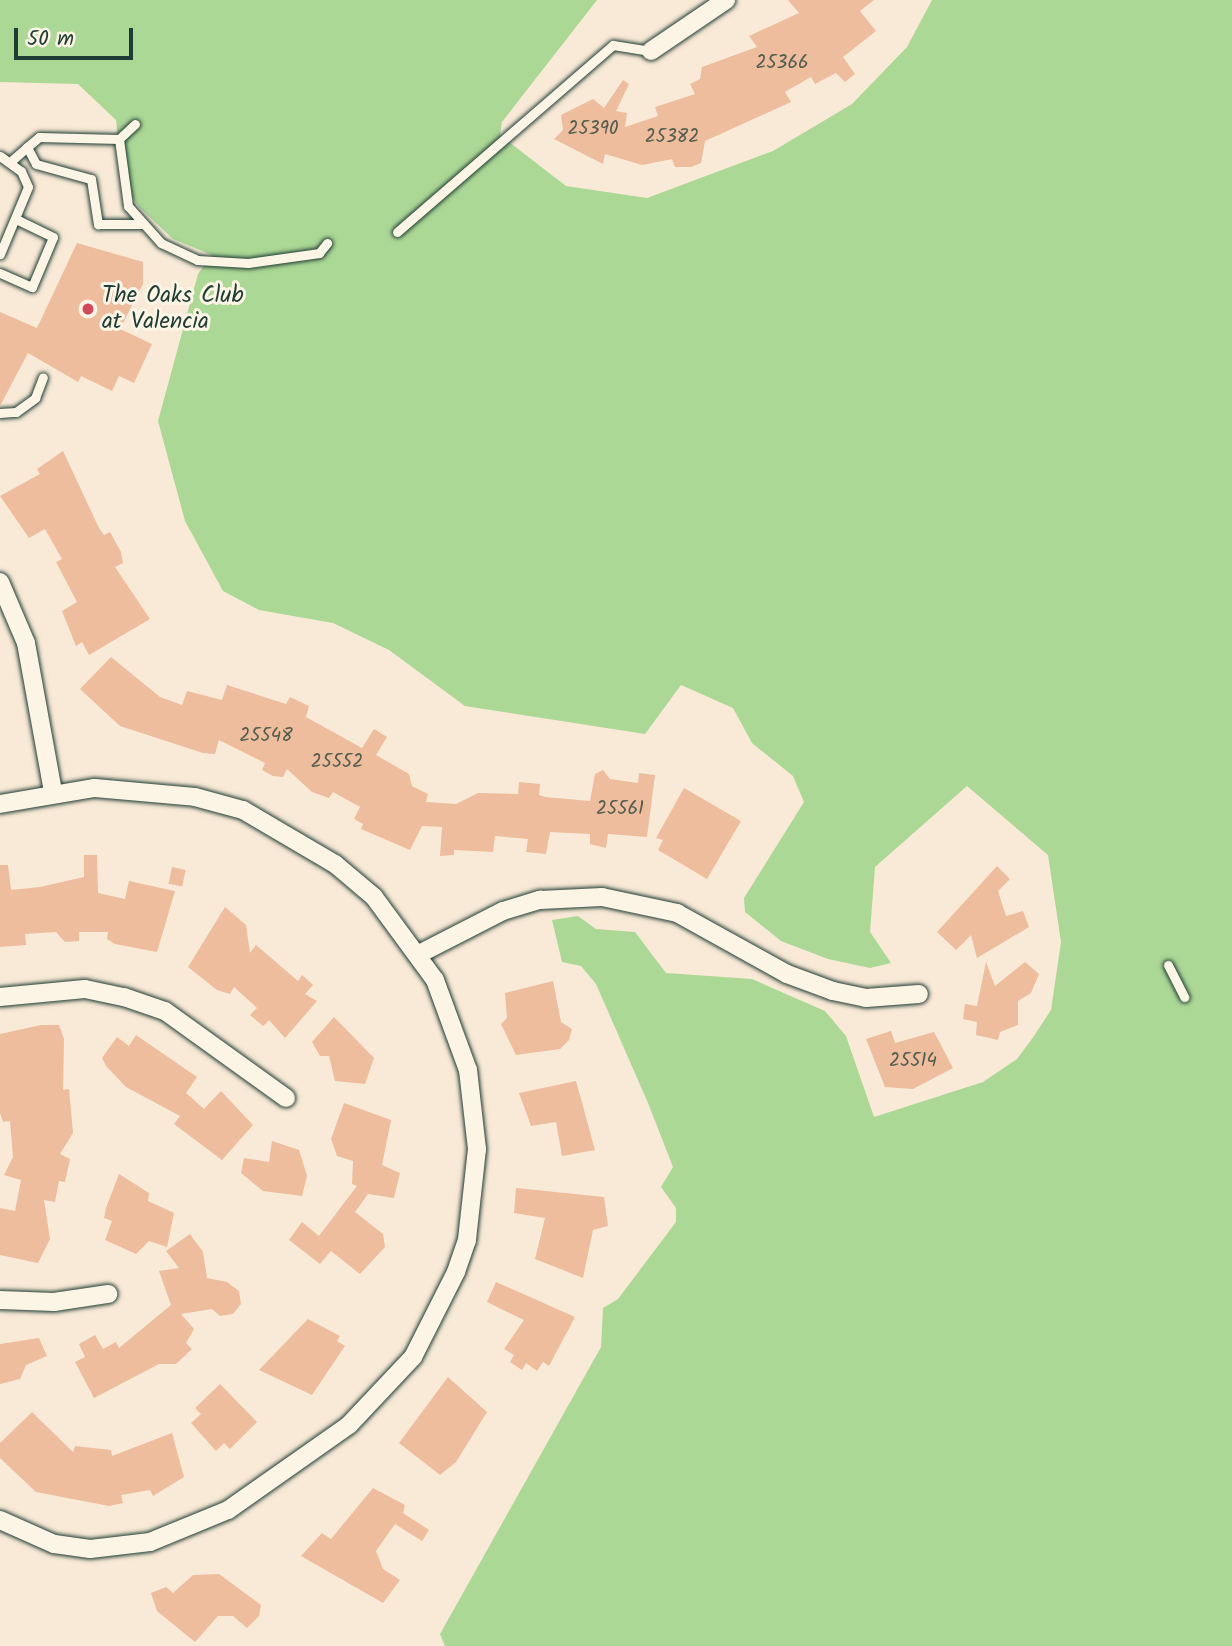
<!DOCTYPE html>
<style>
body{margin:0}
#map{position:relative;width:1232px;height:1646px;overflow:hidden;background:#f9ead7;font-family:Kalam,sans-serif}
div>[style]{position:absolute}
.green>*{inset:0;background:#acd896}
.building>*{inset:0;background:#edbd9d;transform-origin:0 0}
.roads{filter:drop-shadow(0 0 2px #1f3d34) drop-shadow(0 0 2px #1f3d34)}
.lane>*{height:9px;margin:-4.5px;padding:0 4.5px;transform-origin:4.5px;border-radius:4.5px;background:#fcf5e5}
.street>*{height:18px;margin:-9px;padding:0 9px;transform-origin:9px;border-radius:9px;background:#fcf5e5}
.dots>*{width:19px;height:19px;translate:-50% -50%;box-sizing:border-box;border:4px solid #fcf5e5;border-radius:50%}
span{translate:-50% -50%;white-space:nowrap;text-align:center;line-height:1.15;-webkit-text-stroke:6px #fcf5e5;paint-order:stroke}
.number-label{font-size:19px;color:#525d4e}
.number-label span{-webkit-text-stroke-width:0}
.poi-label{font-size:23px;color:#1f3d34}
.left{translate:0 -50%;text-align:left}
.scale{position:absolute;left:14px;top:28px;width:119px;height:32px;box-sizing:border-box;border:4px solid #1f3d34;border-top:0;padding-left:9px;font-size:21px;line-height:24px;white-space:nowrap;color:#1f3d34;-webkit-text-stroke:5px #fcf5e5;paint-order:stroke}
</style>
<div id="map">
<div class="green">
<div style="clip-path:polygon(0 0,597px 0,502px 122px,500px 135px,566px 186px,647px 198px,773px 151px,852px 104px,907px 47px,932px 0,1232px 0,1232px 1646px,445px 1646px,440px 1634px,601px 1347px,603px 1308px,618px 1299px,676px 1222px,676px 1208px,661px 1187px,673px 1167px,648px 1103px,596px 984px,581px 966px,562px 962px,552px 920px,578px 916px,596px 929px,635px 932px,666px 973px,752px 979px,825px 1011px,846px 1036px,874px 1117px,983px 1082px,1017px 1059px,1034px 1036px,1051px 1010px,1061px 942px,1048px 855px,967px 786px,875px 867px,870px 932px,891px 963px,870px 968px,828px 959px,781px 941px,745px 912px,744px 898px,804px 802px,793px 776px,752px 743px,733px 708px,681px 685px,645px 734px,465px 706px,389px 650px,333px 623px,259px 610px,223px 591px,185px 521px,158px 421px,198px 274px,212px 255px,173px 239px,139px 207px,123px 183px,116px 120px,78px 84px,0 82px)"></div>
</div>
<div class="building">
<div style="clip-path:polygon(788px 0,874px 0,860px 11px,876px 31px,843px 57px,855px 74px,845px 82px,836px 73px,815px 84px,811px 77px,785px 92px,791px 102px,705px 141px,701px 163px,691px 167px,675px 167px,672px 159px,642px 165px,605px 154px,603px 164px,554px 139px,563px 130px,561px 115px,593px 99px,604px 108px,623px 80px,629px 84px,616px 111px,627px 113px,625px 127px,658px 116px,655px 107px,695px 94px,690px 84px,700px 79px,702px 67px,757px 47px,749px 36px,799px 13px)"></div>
<div style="clip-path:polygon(77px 243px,143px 262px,143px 284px,120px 329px,152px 344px,134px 383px,119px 376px,112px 391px,81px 376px,78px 382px,28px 353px,0 406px,0 312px,37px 328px)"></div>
<div style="clip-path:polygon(63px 451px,99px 528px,104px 535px,110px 532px,121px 552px,123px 563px,115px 567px,150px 619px,89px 655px,82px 642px,76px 646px,62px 611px,77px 602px,56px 562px,62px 559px,45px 529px,29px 538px,0 496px,40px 474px,37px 469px)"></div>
<div style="clip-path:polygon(111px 657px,160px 697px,182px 705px,187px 691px,222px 700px,227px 685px,286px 704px,290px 697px,309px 706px,306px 717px,362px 748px,374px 729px,387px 737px,376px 755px,409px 774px,412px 786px,428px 794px,426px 802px,456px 804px,478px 793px,518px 794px,519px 782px,540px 784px,539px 795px,545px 797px,590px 801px,595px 774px,603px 770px,610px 779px,638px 783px,639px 773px,655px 775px,647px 837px,608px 834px,606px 848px,590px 844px,590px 834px,550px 832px,546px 854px,526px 852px,528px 839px,495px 836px,493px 852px,454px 850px,454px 855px,440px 856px,442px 827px,422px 826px,410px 850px,361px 829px,363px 824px,354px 819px,360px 807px,333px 792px,329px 798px,312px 792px,287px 769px,283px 777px,273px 776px,262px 770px,265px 763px,219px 740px,215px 754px,203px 753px,120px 726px,80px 689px)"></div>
<div style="clip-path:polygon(684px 788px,741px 821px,707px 879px,658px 850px,663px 840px,656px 838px)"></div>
<div style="clip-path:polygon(84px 855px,97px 855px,98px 893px,125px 899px,129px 881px,175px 891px,157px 952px,115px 944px,107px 939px,108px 932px,79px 932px,79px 941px,65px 942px,56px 932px,25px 934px,26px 945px,0 947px,0 865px,8px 865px,11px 890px,40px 887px,84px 877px)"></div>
<div style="clip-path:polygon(997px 866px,1010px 879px,998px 891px,1006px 916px,1023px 911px,1029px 927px,977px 958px,971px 935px,956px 950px,937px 932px)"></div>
<div style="left:172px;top:867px;width:14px;height:17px;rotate:12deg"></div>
<div style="clip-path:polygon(225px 907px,246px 925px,250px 953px,256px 945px,298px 981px,302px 975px,313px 985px,305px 994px,317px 1001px,285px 1038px,269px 1020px,263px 1026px,250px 1015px,257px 1008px,234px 987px,230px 994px,217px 990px,188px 967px)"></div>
<div style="clip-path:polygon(986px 962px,995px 986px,1025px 962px,1039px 974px,1031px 993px,1018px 1001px,1018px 1025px,1000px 1032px,998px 1040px,976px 1035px,977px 1022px,963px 1019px,965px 1004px,977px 1006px)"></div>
<div style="clip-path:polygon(553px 981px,561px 1022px,572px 1029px,569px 1040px,560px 1049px,516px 1055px,501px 1024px,507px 1018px,505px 993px)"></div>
<div style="clip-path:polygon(334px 1017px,374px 1058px,365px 1084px,335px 1081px,329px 1056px,320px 1056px,312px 1042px)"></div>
<div style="clip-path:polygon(41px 1025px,59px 1025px,64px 1039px,63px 1090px,69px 1089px,73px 1133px,60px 1154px,70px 1159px,65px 1182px,59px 1181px,55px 1202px,44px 1200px,50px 1239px,38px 1263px,0 1255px,0 1208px,15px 1211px,21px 1180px,4px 1175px,13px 1157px,10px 1121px,3px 1122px,0 1113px,0 1034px)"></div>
<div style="clip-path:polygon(891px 1031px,895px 1043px,934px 1032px,953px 1068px,913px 1089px,885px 1087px,866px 1039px)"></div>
<div style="clip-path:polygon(136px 1035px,197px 1077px,186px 1093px,204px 1109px,221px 1091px,253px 1125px,222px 1160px,174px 1124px,180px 1116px,126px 1087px,106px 1066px,102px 1058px,117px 1037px,129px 1046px)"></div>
<div style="clip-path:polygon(576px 1081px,595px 1150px,562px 1156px,556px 1122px,531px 1126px,519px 1093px)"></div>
<div style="clip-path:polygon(344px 1103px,391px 1120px,382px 1165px,400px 1173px,394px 1198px,368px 1194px,355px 1212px,383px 1234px,385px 1247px,360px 1274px,331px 1251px,320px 1264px,289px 1240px,302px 1222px,319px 1236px,357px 1186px,352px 1184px,353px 1161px,337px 1156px,331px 1139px)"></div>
<div style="clip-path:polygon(272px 1141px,299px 1150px,307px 1176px,302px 1196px,263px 1191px,241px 1173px,244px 1158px,269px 1162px)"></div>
<div style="clip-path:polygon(119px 1174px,149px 1193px,148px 1201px,174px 1213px,167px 1247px,149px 1241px,136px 1254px,105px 1240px,112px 1221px,104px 1218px,106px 1208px)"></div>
<div style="clip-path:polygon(516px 1188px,604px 1197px,608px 1226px,593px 1230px,583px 1278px,535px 1259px,545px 1218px,514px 1213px)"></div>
<div style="clip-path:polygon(190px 1234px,203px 1252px,207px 1278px,227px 1282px,239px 1291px,241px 1304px,233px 1314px,220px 1316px,212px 1309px,181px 1314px,194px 1329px,186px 1343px,192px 1349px,176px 1364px,159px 1364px,94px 1398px,75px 1362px,85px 1357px,79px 1344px,95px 1335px,103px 1349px,116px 1342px,119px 1348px,171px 1305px,159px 1271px,179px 1268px,166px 1251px)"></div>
<div style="clip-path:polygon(496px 1282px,575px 1317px,549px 1366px,543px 1362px,537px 1371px,526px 1363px,522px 1370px,510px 1362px,514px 1355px,504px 1349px,524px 1320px,487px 1302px)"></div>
<div style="clip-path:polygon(308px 1319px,340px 1336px,337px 1341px,345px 1346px,312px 1395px,259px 1370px)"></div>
<div style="clip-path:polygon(39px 1338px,47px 1356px,26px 1365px,20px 1379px,0 1384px,0 1344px)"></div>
<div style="clip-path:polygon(448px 1377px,487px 1412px,456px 1462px,440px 1475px,399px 1443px)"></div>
<div style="clip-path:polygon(220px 1384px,257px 1422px,230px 1449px,224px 1443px,216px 1451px,191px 1423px,201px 1414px,195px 1408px)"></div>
<div style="clip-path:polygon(32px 1412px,73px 1452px,75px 1446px,111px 1450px,112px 1456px,172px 1433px,184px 1477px,153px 1496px,150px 1490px,121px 1495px,123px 1503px,109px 1506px,36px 1492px,0 1458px,0 1443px)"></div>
<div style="clip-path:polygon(373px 1488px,405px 1505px,403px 1513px,429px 1530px,422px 1541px,395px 1524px,376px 1551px,383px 1569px,400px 1580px,383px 1603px,301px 1556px,322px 1533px,331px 1539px)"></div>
<div style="clip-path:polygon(219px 1574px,261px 1605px,259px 1616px,247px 1628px,233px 1616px,218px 1616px,195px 1642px,157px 1611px,151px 1593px,166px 1587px,173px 1593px,193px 1575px)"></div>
</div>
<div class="roads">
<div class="lane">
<div style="left:135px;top:124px;width:22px;rotate:137deg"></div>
<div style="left:119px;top:139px;width:68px;rotate:82.3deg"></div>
<div style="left:128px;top:206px;width:50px;rotate:48.3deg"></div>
<div style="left:161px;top:243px;width:40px;rotate:25deg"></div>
<div style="left:197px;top:260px;width:51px;rotate:3.4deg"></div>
<div style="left:248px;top:263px;width:72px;rotate:-8deg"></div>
<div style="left:319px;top:253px;width:13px;rotate:-51deg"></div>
<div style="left:119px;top:139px;width:80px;rotate:-178.6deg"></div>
<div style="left:39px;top:137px;width:16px;rotate:140deg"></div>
<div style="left:27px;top:147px;width:19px;rotate:62deg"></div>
<div style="left:36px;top:164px;width:57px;rotate:15.3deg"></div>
<div style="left:91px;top:179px;width:46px;rotate:81.2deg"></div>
<div style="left:98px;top:224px;width:45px"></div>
<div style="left:0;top:156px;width:26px;rotate:36deg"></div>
<div style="left:21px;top:171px;width:17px;rotate:66deg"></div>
<div style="left:28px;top:187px;width:73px;rotate:112.7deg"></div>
<div style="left:10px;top:162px;width:23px;rotate:-41deg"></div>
<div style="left:397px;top:232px;width:286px;rotate:-40.9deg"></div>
<div style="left:613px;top:45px;width:38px;rotate:9deg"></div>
<div style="left:0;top:273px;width:35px;rotate:24deg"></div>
<div style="left:32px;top:287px;width:54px;rotate:-67.2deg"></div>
<div style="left:53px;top:237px;width:41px;rotate:-154.1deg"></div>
<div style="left:0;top:413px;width:16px;rotate:-4deg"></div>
<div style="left:16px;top:412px;width:24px;rotate:-36deg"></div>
<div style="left:35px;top:398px;width:22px;rotate:-69deg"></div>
<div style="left:1168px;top:965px;width:36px;rotate:63deg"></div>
</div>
<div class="street">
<div style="left:651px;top:51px;width:91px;rotate:-34.2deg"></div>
<div style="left:0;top:582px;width:66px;rotate:66.9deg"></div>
<div style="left:26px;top:643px;width:150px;rotate:79.7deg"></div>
<div style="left:0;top:804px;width:96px;rotate:-9.6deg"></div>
<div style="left:95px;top:788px;width:100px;rotate:5.1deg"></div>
<div style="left:195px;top:797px;width:50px;rotate:15.2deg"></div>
<div style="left:243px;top:810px;width:107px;rotate:30.4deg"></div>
<div style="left:335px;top:864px;width:51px;rotate:40.2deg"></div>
<div style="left:374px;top:897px;width:103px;rotate:53.7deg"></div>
<div style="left:435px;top:980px;width:96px;rotate:69.9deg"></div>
<div style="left:468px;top:1070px;width:80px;rotate:83.5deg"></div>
<div style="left:477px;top:1149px;width:92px;rotate:96.3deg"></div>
<div style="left:467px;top:1240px;width:34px;rotate:109deg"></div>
<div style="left:456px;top:1272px;width:95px;rotate:116.8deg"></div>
<div style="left:413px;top:1357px;width:93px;rotate:133.3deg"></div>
<div style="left:349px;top:1425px;width:148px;rotate:144.9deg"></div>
<div style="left:228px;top:1510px;width:84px;rotate:157.7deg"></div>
<div style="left:150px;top:1542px;width:60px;rotate:173.3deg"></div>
<div style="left:90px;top:1549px;width:36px;rotate:-172deg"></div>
<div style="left:54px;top:1544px;width:59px;rotate:-156deg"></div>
<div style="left:421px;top:953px;width:92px;rotate:-27.1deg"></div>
<div style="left:503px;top:911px;width:39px;rotate:-17deg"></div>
<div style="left:540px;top:900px;width:62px;rotate:-2.8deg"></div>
<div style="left:602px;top:897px;width:77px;rotate:12deg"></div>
<div style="left:677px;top:913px;width:126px;rotate:29deg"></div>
<div style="left:787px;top:974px;width:49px;rotate:20.3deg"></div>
<div style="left:833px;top:991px;width:34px;rotate:12deg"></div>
<div style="left:866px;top:998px;width:53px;rotate:-4.3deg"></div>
<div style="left:0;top:997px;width:85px;rotate:-5.4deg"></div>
<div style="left:85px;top:989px;width:40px;rotate:12deg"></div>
<div style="left:124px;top:997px;width:43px;rotate:18.9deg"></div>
<div style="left:165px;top:1011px;width:149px;rotate:35.7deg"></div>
<div style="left:0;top:1300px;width:54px;rotate:2.1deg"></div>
<div style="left:54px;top:1302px;width:55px;rotate:-8.4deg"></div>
</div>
</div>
<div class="dots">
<div style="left:88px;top:309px;background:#d1495b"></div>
</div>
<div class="number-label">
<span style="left:782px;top:64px">25366</span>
<span style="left:593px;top:130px">25390</span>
<span style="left:672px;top:138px">25382</span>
<span style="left:266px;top:737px">25548</span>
<span style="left:337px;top:763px">25552</span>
<span style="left:620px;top:810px">25561</span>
<span style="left:913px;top:1062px">25514</span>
</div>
<div class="poi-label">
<span class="left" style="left:102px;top:309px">The Oaks Club<br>at Valencia</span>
</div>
<div class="scale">50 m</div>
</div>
